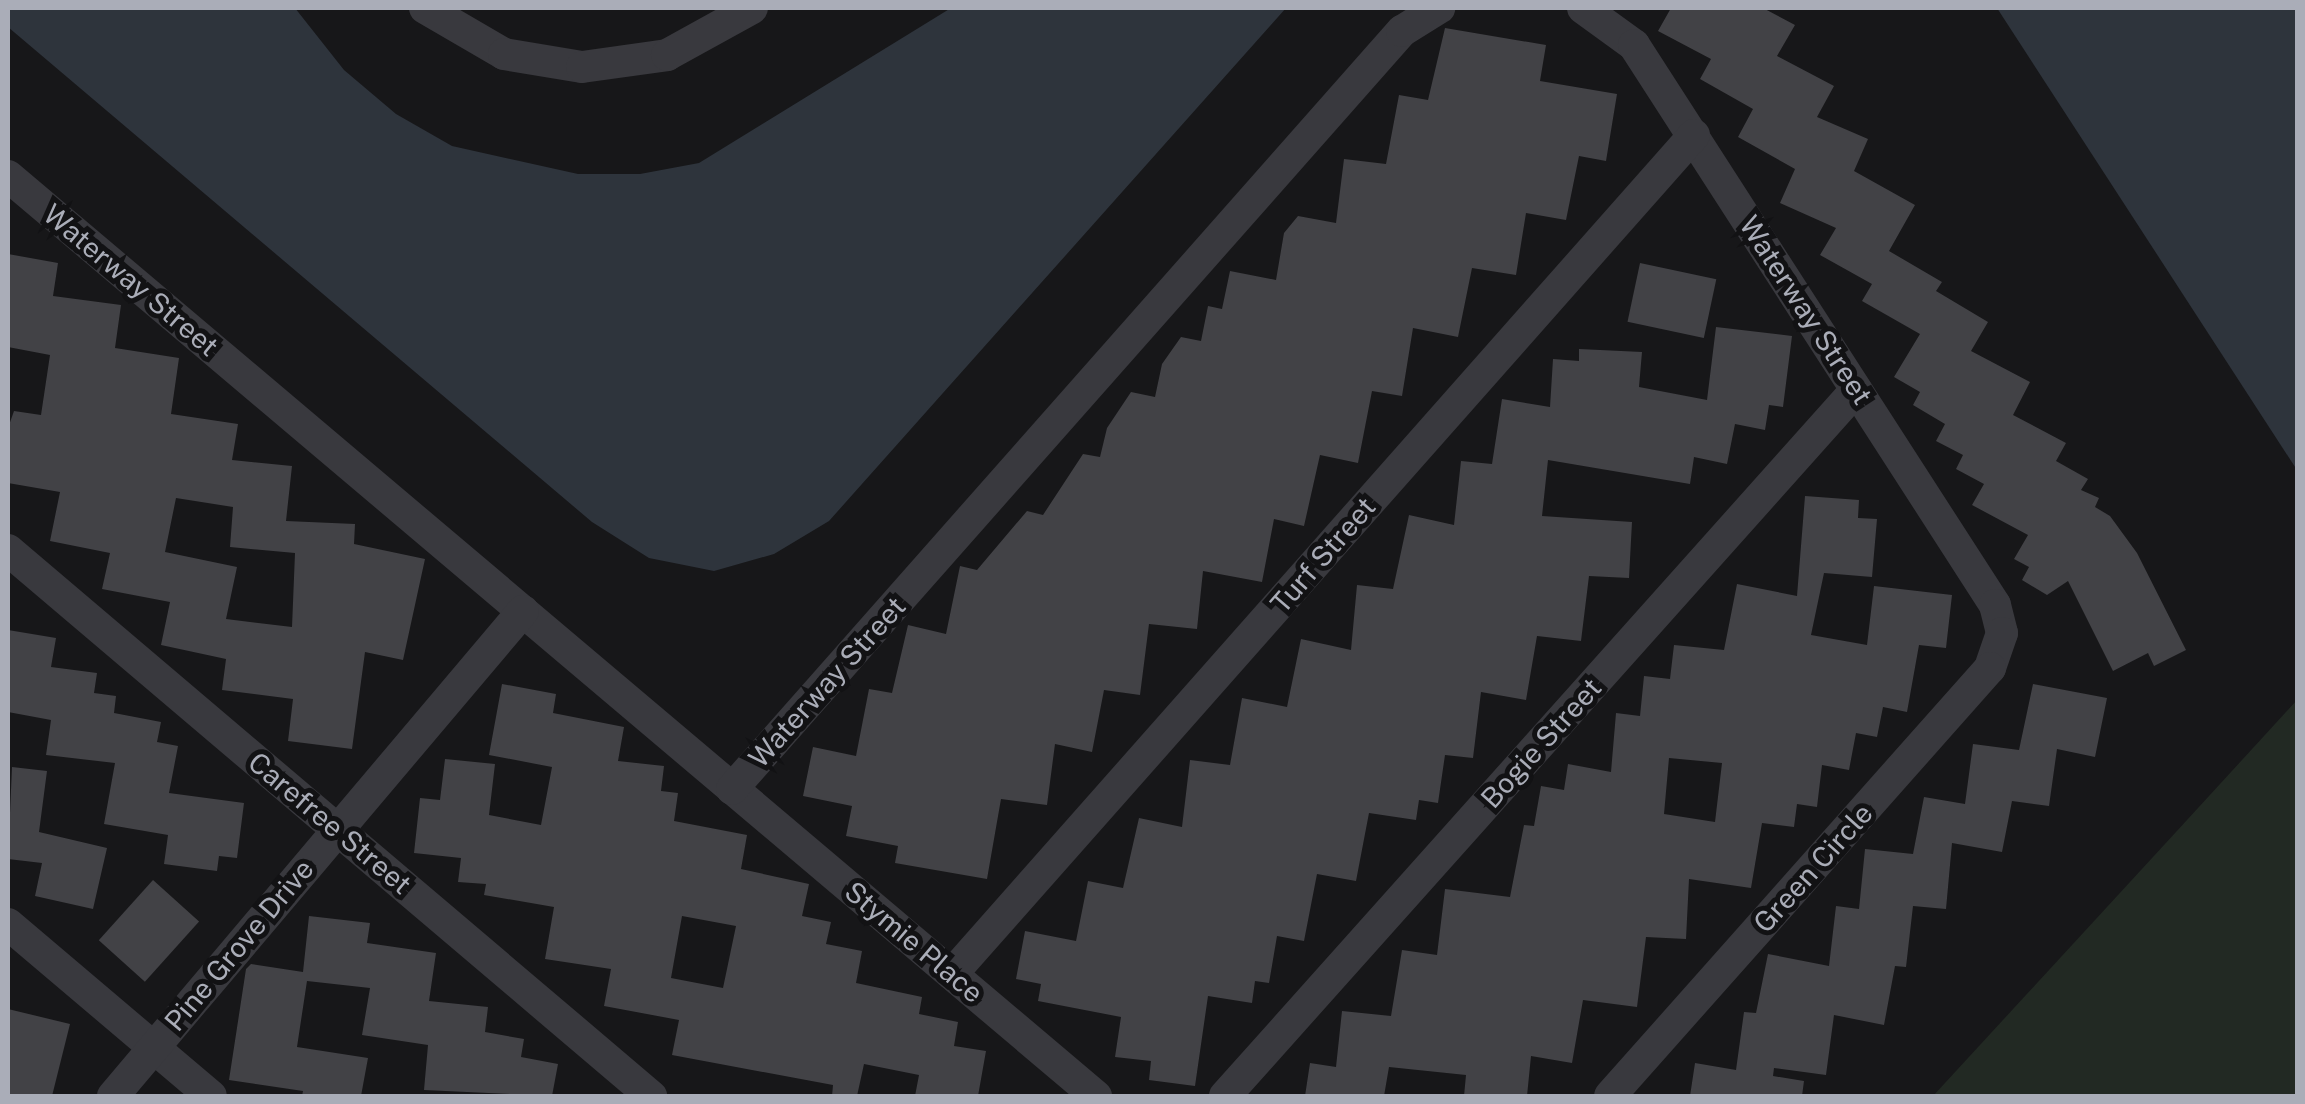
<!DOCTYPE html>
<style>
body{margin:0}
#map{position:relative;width:2305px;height:1104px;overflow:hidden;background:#171719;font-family:"Public Sans",sans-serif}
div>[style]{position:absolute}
.green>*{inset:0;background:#222923}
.water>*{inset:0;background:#2e343c}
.building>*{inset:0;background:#424246;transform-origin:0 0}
.street>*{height:32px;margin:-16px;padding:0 16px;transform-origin:16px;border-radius:16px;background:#39393e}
span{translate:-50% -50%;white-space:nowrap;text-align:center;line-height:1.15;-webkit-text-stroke:10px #121214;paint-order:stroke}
.street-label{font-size:28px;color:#aaadb8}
.frame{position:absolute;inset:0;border:10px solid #aaadb8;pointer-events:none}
</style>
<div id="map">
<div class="green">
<div style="clip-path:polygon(2297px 700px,2297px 1096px,1933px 1096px,2187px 820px)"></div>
</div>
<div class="water">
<div style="clip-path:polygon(8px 8px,295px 8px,344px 70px,396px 114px,452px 146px,578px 174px,640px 174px,699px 163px,951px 8px,1286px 8px,829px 521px,774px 554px,714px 571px,649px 558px,592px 522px,8px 27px)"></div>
<div style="clip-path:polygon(1997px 8px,2297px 8px,2297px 470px)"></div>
</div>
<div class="building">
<div style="clip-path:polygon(1671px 8px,1763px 8px,1795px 25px,1777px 56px,1834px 86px,1817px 117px,1868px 139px,1854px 171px,1915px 205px,1889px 251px,1942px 282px,1936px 291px,1988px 322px,1971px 351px,2030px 382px,2013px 415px,2066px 443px,2056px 461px,2088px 479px,2081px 490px,2099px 498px,2095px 507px,2110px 516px,2137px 553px,2186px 650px,2154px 666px,2148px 653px,2113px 671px,2068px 581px,2047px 595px,2022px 580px,2029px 567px,2014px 559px,2028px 535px,1972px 505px,1984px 484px,1956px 469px,1963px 455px,1936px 441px,1945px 424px,1913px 405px,1920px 392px,1894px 377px,1920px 334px,1862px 301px,1872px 284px,1820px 255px,1836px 228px,1780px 203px,1795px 169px,1738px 137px,1753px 109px,1700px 79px,1711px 59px,1658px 31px)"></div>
<div style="clip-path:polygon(1445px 28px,1546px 45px,1540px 81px,1617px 94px,1606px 161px,1579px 156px,1566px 220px,1526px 213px,1516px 275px,1472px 268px,1458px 337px,1413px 328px,1402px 396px,1372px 391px,1358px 463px,1320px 455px,1304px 526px,1274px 519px,1262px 582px,1203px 571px,1197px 629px,1149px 624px,1140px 695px,1104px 690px,1092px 752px,1055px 744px,1047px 805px,1001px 799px,987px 879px,895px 863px,898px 846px,846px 836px,852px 806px,803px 796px,813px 747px,856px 756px,869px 689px,892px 693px,908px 625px,946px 634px,960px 566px,977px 570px,1027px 511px,1043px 515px,1083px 454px,1100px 457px,1107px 428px,1131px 392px,1155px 397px,1162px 364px,1181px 337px,1201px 341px,1208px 306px,1222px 309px,1230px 271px,1276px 280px,1284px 233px,1298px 216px,1336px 223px,1344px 159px,1386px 164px,1399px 95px,1428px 100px)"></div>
<div style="clip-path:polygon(evenodd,8px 254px,58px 263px,53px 296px,121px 305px,115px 348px,179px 358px,171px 414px,238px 424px,232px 460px,292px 466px,286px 521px,355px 524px,354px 544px,425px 559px,403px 660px,365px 652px,352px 749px,288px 741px,293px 699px,222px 690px,226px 659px,161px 645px,170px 602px,102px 589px,110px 553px,50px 541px,60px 492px,8px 483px,8px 428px,14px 411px,41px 415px,50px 355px,8px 347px,8px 254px,176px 498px,233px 507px,230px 547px,295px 553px,292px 627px,226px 619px,237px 567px,165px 552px,176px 498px)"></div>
<div style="left:1640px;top:263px;width:78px;height:60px;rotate:12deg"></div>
<div style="clip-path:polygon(1716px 327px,1792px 336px,1783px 407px,1769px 405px,1765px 430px,1735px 424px,1727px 464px,1694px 457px,1690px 484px,1548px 460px,1542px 516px,1632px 522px,1629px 578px,1589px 576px,1581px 641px,1537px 636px,1526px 700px,1481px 692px,1473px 758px,1445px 755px,1438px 803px,1419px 800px,1416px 820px,1369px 813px,1356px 881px,1317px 874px,1304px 941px,1277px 936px,1269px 983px,1255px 981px,1252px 1003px,1208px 996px,1195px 1086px,1149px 1080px,1151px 1061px,1115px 1057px,1121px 1017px,1038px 1001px,1041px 984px,1016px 979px,1025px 931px,1076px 941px,1088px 881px,1123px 888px,1139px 818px,1182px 827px,1190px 760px,1230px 765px,1242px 698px,1287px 707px,1301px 639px,1351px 650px,1357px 585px,1393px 589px,1409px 515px,1454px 525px,1461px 461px,1492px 464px,1502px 399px,1550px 407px,1553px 359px,1579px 361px,1579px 349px,1642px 352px,1639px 387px,1707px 400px)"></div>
<div style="clip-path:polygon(evenodd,1805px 496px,1859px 500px,1858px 518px,1877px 519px,1872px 577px,1824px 573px,1811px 635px,1867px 645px,1874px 586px,1952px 595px,1946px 648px,1919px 645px,1907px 712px,1883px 707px,1877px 737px,1856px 733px,1849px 770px,1822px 765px,1817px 807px,1797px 804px,1794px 827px,1762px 823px,1751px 888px,1689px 879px,1686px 939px,1646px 937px,1637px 1007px,1583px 1000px,1572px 1063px,1531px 1056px,1527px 1096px,1464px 1096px,1466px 1075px,1389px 1067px,1384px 1096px,1305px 1096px,1310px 1063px,1336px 1067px,1342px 1011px,1391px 1016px,1402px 950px,1437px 955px,1445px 889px,1510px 897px,1524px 825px,1534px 826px,1541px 786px,1564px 790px,1568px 764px,1611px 772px,1616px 713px,1640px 716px,1644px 676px,1670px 679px,1674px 645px,1724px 650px,1737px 584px,1797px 596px,1805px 496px,1669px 758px,1722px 763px,1715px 822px,1664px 814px,1669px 758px)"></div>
<div style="clip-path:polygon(8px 630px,56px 638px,51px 667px,97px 673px,94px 693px,116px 696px,114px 713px,161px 722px,157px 742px,178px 746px,169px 793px,244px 803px,237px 858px,219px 856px,217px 871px,164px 864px,168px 835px,104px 824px,115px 763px,46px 755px,51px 720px,8px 712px)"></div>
<div style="clip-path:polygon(evenodd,502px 684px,556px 694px,553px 713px,624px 727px,618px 761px,664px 766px,661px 791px,678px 793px,674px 821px,747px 835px,741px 869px,809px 884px,802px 916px,831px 922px,826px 944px,862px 951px,856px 983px,922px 997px,919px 1014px,958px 1022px,954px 1046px,986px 1051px,978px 1096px,915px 1096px,919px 1075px,864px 1064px,857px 1096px,832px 1096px,833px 1085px,672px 1055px,679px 1020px,604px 1006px,611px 969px,545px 959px,554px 907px,484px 895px,486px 884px,458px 882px,461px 858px,414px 853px,420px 798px,440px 800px,445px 759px,495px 764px,489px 815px,541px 825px,552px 767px,489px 755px,502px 684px,682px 916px,736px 926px,723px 988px,671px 978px,682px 916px)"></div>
<div style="clip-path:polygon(2033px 684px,2107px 698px,2095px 757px,2057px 749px,2049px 806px,2012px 801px,2002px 852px,1952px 843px,1946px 909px,1913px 906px,1906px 967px,1895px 966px,1884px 1025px,1834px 1015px,1826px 1075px,1774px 1068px,1773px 1076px,1804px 1081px,1802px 1096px,1690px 1096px,1695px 1063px,1736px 1070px,1744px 1012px,1756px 1013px,1768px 954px,1829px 966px,1836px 906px,1859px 909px,1865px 849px,1913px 854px,1924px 797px,1965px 804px,1973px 744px,2019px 750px)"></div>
<div style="clip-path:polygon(12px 767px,47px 771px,39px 832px,107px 848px,93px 909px,35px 896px,42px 863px,8px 859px)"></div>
<div style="left:153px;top:880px;width:62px;height:81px;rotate:42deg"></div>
<div style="clip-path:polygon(309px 916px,370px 923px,367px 943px,436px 953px,429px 1001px,488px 1007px,485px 1032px,524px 1039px,521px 1057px,558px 1064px,552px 1096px,424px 1090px,428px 1045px,362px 1035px,370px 988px,307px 981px,297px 1047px,368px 1058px,361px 1096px,302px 1096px,303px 1091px,229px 1080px,246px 969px,251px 964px,303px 972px)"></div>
<div style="clip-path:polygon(8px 1009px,70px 1024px,52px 1096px,8px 1096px)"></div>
</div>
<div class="street">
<div style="left:425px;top:8px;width:91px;rotate:30.2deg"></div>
<div style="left:504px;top:54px;width:79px;rotate:9.5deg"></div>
<div style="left:582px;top:67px;width:86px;rotate:-8deg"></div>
<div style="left:667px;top:55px;width:97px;rotate:-28.9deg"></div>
<div style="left:1583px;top:8px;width:63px;rotate:36deg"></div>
<div style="left:1634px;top:45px;width:666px;rotate:57.19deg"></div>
<div style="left:1995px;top:605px;width:29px;rotate:76deg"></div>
<div style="left:2002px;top:633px;width:37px;rotate:109deg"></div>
<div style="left:1990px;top:668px;width:572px;rotate:131.6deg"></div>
<div style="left:8px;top:176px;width:1425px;rotate:40.22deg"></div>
<div style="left:8px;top:550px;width:844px;rotate:40.34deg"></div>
<div style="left:732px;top:789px;width:1012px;rotate:-48.53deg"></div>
<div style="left:1402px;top:31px;width:44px;rotate:-31.9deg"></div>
<div style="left:8px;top:924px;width:266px;rotate:40.3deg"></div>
<div style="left:952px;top:974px;width:1120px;rotate:-48.51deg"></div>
<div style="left:113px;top:1096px;width:635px;rotate:-49.79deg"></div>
<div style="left:1225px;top:1096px;width:947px;rotate:-48.21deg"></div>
</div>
<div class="street-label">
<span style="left:131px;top:280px;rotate:40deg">Waterway Street</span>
<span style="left:1806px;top:310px;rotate:57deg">Waterway Street</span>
<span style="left:1323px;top:555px;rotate:-49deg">Turf Street</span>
<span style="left:827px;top:682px;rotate:-48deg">Waterway Street</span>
<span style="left:1541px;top:743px;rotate:-48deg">Bogie Street</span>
<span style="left:330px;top:823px;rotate:40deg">Carefree Street</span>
<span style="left:1813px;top:868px;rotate:-48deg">Green Circle</span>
<span style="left:914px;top:942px;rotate:40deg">Stymie Place</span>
<span style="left:239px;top:945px;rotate:-50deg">Pine Grove Drive</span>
</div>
<div class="frame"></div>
</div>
